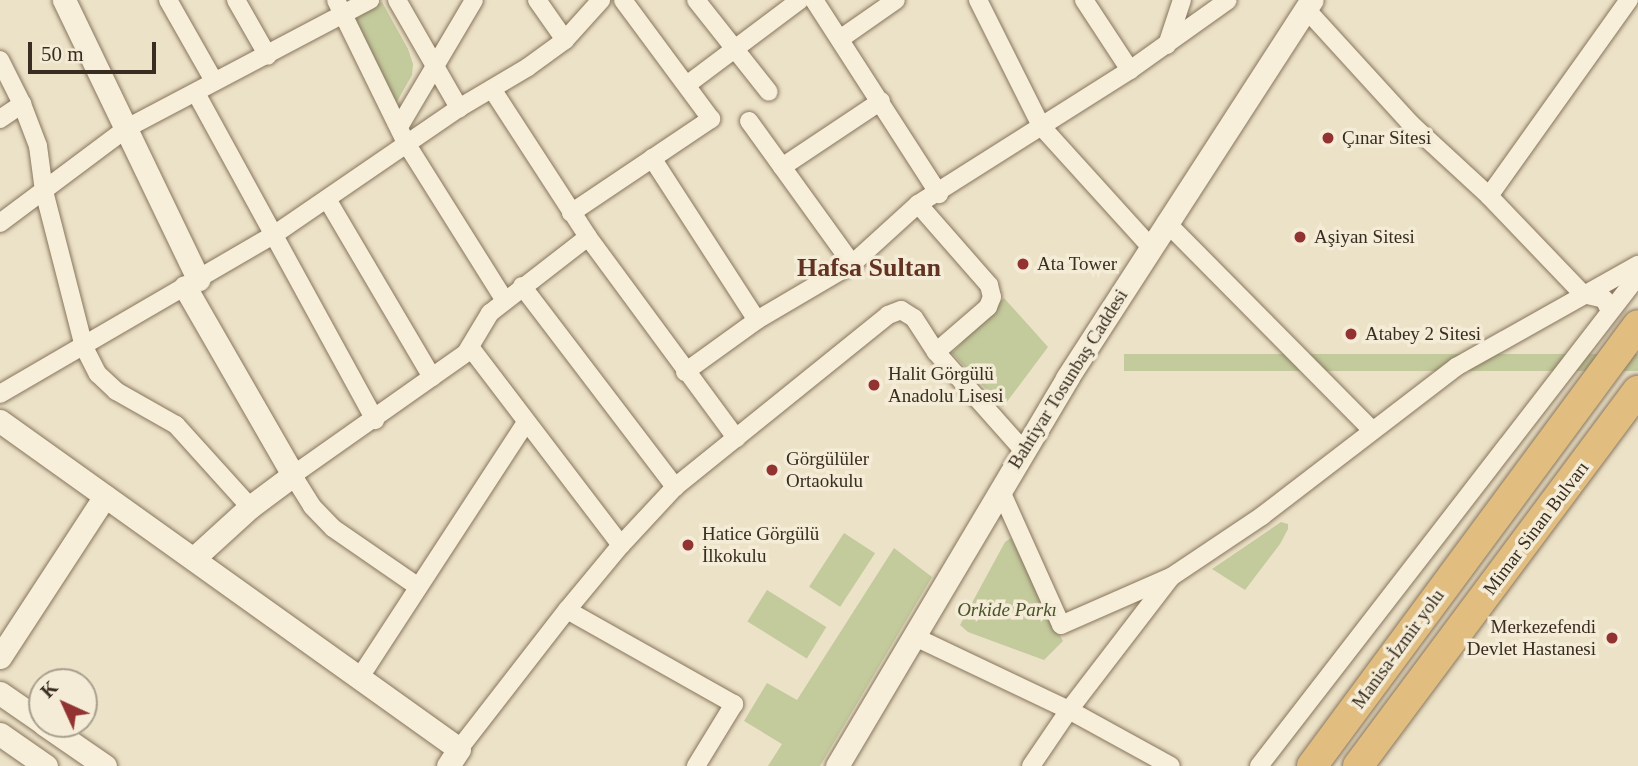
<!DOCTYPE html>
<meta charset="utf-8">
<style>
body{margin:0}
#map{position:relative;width:1638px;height:766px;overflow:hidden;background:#ece2c7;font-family:"Times New Roman",serif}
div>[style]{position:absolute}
.green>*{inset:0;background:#c3ca9c;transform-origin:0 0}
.roads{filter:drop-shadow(0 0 2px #87755e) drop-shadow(0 0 2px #87755e)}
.minor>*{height:18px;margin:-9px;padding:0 9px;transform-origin:9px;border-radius:9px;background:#f7efda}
.tertiary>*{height:23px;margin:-11.5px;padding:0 11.5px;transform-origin:11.5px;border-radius:11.5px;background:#f7efda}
.trunk>*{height:30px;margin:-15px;padding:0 15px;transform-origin:15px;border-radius:15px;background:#e1be80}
.dots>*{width:19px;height:19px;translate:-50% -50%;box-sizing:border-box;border:4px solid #f4ecd7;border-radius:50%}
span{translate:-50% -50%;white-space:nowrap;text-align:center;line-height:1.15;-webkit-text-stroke:7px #f4ecd7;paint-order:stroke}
.poi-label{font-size:19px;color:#382d20}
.left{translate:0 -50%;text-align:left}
.right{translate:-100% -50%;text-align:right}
.street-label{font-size:19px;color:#382d20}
.park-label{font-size:19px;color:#475328;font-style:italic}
.district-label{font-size:26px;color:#623222;font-weight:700}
.north{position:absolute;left:28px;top:668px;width:70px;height:70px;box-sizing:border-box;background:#f4ecd7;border:2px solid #a9a08e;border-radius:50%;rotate:315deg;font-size:19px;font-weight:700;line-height:28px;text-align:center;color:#382d20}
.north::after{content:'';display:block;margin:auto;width:24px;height:32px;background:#923331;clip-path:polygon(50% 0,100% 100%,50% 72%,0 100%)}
.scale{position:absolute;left:28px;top:42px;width:128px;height:32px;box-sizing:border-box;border:4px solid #382d20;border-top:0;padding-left:9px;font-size:21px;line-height:24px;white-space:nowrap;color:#382d20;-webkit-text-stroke:5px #f4ecd7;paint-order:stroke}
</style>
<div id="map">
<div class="green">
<div style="clip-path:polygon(382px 2px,408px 49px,413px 64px,412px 75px,395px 105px,354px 20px)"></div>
<div style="clip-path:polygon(1004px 298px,1048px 347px,1003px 407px,952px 353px)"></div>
<div style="left:1638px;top:354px;width:17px;height:514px;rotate:90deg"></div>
<div style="clip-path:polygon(1281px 522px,1288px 524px,1288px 529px,1280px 544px,1245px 590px,1212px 569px)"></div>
<div style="left:844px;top:533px;width:37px;height:64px;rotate:33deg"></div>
<div style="clip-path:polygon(1011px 538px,1063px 641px,1044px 660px,968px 632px,960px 625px,1005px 542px)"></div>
<div style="clip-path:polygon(894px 548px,932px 577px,820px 766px,768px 766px,782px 744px,744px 721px,767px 683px,797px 700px)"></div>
<div style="left:767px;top:590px;width:70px;height:37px;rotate:32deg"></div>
</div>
<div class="roads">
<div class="minor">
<div style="left:168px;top:0;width:93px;rotate:60.4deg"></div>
<div style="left:236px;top:0;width:64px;rotate:60.3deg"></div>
<div style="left:336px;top:0;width:159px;rotate:63.9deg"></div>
<div style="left:406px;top:143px;width:186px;rotate:57.9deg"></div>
<div style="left:397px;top:0;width:125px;rotate:60.1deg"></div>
<div style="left:537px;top:0;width:49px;rotate:55deg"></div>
<div style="left:696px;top:0;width:117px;rotate:51.6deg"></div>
<div style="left:814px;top:0;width:231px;rotate:57.2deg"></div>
<div style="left:978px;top:0;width:141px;rotate:63.4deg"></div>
<div style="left:1041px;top:126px;width:162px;rotate:47.8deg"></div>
<div style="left:1084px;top:0;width:84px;rotate:56.7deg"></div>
<div style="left:1306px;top:9px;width:156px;rotate:47.6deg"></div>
<div style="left:1411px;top:124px;width:106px;rotate:42.7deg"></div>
<div style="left:1489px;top:196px;width:136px;rotate:46.2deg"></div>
<div style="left:1583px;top:294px;width:22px;rotate:13deg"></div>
<div style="left:1604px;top:299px;width:13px;rotate:63deg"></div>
<div style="left:840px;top:39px;width:68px;rotate:-34.9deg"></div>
<div style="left:1167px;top:45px;width:47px;rotate:-71.6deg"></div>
<div style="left:0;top:60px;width:49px;rotate:63.4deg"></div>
<div style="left:22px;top:104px;width:45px;rotate:69.1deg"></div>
<div style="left:38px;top:146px;width:45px;rotate:82.4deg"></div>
<div style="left:44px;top:191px;width:161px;rotate:75.6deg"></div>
<div style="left:84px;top:347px;width:30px;rotate:63deg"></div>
<div style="left:98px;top:374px;width:25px;rotate:43deg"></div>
<div style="left:116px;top:391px;width:69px;rotate:29.5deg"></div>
<div style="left:176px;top:425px;width:110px;rotate:47.9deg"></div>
<div style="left:688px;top:84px;width:140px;rotate:-36.9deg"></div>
<div style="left:492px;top:89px;width:176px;rotate:57deg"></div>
<div style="left:588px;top:237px;width:250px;rotate:53.6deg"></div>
<div style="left:196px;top:93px;width:373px;rotate:61.3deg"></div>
<div style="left:0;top:119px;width:27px;rotate:-34deg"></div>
<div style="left:749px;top:121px;width:176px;rotate:54.2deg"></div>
<div style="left:399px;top:127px;width:147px;rotate:-59.4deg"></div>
<div style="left:652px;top:158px;width:193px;rotate:57.1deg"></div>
<div style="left:782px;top:167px;width:119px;rotate:-33.7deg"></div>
<div style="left:1489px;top:196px;width:241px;rotate:-54.5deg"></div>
<div style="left:327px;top:199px;width:207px;rotate:59.5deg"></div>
<div style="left:918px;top:204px;width:108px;rotate:48.8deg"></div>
<div style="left:989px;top:285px;width:12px;rotate:76deg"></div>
<div style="left:992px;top:297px;width:11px;rotate:112deg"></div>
<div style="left:988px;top:307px;width:69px;rotate:139.1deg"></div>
<div style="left:571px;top:213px;width:169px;rotate:-33.9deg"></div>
<div style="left:711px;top:119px;width:148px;rotate:-126.5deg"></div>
<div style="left:1166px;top:222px;width:293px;rotate:45.3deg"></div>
<div style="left:0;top:223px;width:159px;rotate:-36.8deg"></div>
<div style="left:127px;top:128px;width:275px;rotate:-27.8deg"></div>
<div style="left:522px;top:286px;width:253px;rotate:52.7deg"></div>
<div style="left:470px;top:347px;width:249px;rotate:52.7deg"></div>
<div style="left:685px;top:372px;width:89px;rotate:-35.8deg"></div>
<div style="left:757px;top:320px;width:110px;rotate:-30.5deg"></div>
<div style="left:852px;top:264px;width:89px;rotate:-42.3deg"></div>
<div style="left:918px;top:204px;width:251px;rotate:-32.3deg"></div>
<div style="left:1130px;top:70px;width:120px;rotate:-35.5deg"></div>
<div style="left:0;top:394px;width:318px;rotate:-30.2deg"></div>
<div style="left:275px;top:234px;width:223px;rotate:-34.4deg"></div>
<div style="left:459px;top:108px;width:80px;rotate:-30.7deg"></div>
<div style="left:528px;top:67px;width:46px;rotate:-36.1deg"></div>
<div style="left:565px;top:40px;width:54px;rotate:-48deg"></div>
<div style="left:1000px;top:489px;width:149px;rotate:65.8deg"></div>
<div style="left:1061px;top:625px;width:117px;rotate:-23.7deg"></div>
<div style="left:417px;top:586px;width:102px;rotate:-145.4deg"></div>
<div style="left:333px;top:528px;width:30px;rotate:-134deg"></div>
<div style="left:312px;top:506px;width:36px;rotate:-122deg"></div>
<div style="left:293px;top:475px;width:212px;rotate:-35.2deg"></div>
<div style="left:466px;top:353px;width:47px;rotate:-59deg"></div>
<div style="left:490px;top:313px;width:124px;rotate:-37.8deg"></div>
<div style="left:567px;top:610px;width:192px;rotate:29.4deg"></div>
<div style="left:734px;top:704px;width:73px;rotate:121.5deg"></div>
<div style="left:913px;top:636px;width:173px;rotate:25.4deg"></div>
<div style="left:1069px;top:710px;width:116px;rotate:28.8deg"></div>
<div style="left:360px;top:677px;width:304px;rotate:-56.9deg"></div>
<div style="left:459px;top:749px;width:176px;rotate:-52.2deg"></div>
<div style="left:567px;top:610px;width:85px;rotate:-50.3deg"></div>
<div style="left:621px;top:545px;width:79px;rotate:-47deg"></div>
<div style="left:675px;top:487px;width:274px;rotate:-38.9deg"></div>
<div style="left:888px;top:315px;width:14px;rotate:-21deg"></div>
<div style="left:901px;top:310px;width:15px;rotate:32deg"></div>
<div style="left:914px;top:318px;width:40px;rotate:57.1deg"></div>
<div style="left:936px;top:352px;width:131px;rotate:48.4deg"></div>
<div style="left:1031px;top:766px;width:68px;rotate:-55.8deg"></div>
<div style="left:1069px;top:710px;width:168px;rotate:-52.5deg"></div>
<div style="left:1171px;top:577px;width:110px;rotate:-33.8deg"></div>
<div style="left:1262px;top:516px;width:245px;rotate:-37.5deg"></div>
<div style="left:1456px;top:367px;width:209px;rotate:-29.3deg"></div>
<div style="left:1259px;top:766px;width:619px;rotate:-52.28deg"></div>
</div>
<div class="tertiary">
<div style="left:64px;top:0;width:310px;rotate:64.3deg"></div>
<div style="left:185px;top:287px;width:217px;rotate:60.1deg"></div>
<div style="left:293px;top:475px;width:54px;rotate:143.3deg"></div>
<div style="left:250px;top:507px;width:76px;rotate:137.7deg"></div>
<div style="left:0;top:421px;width:564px;rotate:35.55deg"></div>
<div style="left:459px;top:749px;width:20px;rotate:123deg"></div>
<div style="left:0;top:657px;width:192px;rotate:-56.9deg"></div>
<div style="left:0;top:693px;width:51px;rotate:34.6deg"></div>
<div style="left:44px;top:724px;width:74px;rotate:34.5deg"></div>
<div style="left:0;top:734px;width:56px;rotate:34.8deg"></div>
<div style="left:837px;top:766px;width:451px;rotate:-59.3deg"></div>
<div style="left:1067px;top:378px;width:450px;rotate:-57.1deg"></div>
</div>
<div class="trunk">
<div style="left:1312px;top:766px;width:548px;rotate:-53.53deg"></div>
<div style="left:1358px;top:766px;width:468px;rotate:-53.3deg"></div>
</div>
</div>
<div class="dots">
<div style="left:1328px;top:138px;background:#923331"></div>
<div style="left:1300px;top:237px;background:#923331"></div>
<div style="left:1023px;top:264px;background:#923331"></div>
<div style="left:1351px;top:334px;background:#923331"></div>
<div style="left:874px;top:385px;background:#923331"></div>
<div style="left:772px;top:470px;background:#923331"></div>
<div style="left:688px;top:545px;background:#923331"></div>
<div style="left:1612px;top:638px;background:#923331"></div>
</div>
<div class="poi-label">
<span class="left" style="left:1342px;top:138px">Çınar Sitesi</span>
<span class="left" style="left:1314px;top:237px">Aşiyan Sitesi</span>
<span class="left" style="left:1037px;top:264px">Ata Tower</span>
<span class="left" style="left:1365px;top:334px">Atabey 2 Sitesi</span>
<span class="left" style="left:888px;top:385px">Halit Görgülü<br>Anadolu Lisesi</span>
<span class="left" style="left:786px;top:470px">Görgülüler<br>Ortaokulu</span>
<span class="left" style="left:702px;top:545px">Hatice Görgülü<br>İlkokulu</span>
<span class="right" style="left:1596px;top:638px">Merkezefendi<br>Devlet Hastanesi</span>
</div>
<div class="street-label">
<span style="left:1068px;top:379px;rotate:-58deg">Bahtiyar Tosunbaş Caddesi</span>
<span style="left:1536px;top:528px;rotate:-53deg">Mimar Sinan Bulvarı</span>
<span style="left:1398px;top:649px;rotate:-54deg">Manisa-İzmir yolu</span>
</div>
<div class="park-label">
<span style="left:1007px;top:610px">Orkide Parkı</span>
</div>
<div class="district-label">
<span style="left:869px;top:268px">Hafsa Sultan</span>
</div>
<div class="north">K</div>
<div class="scale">50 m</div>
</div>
